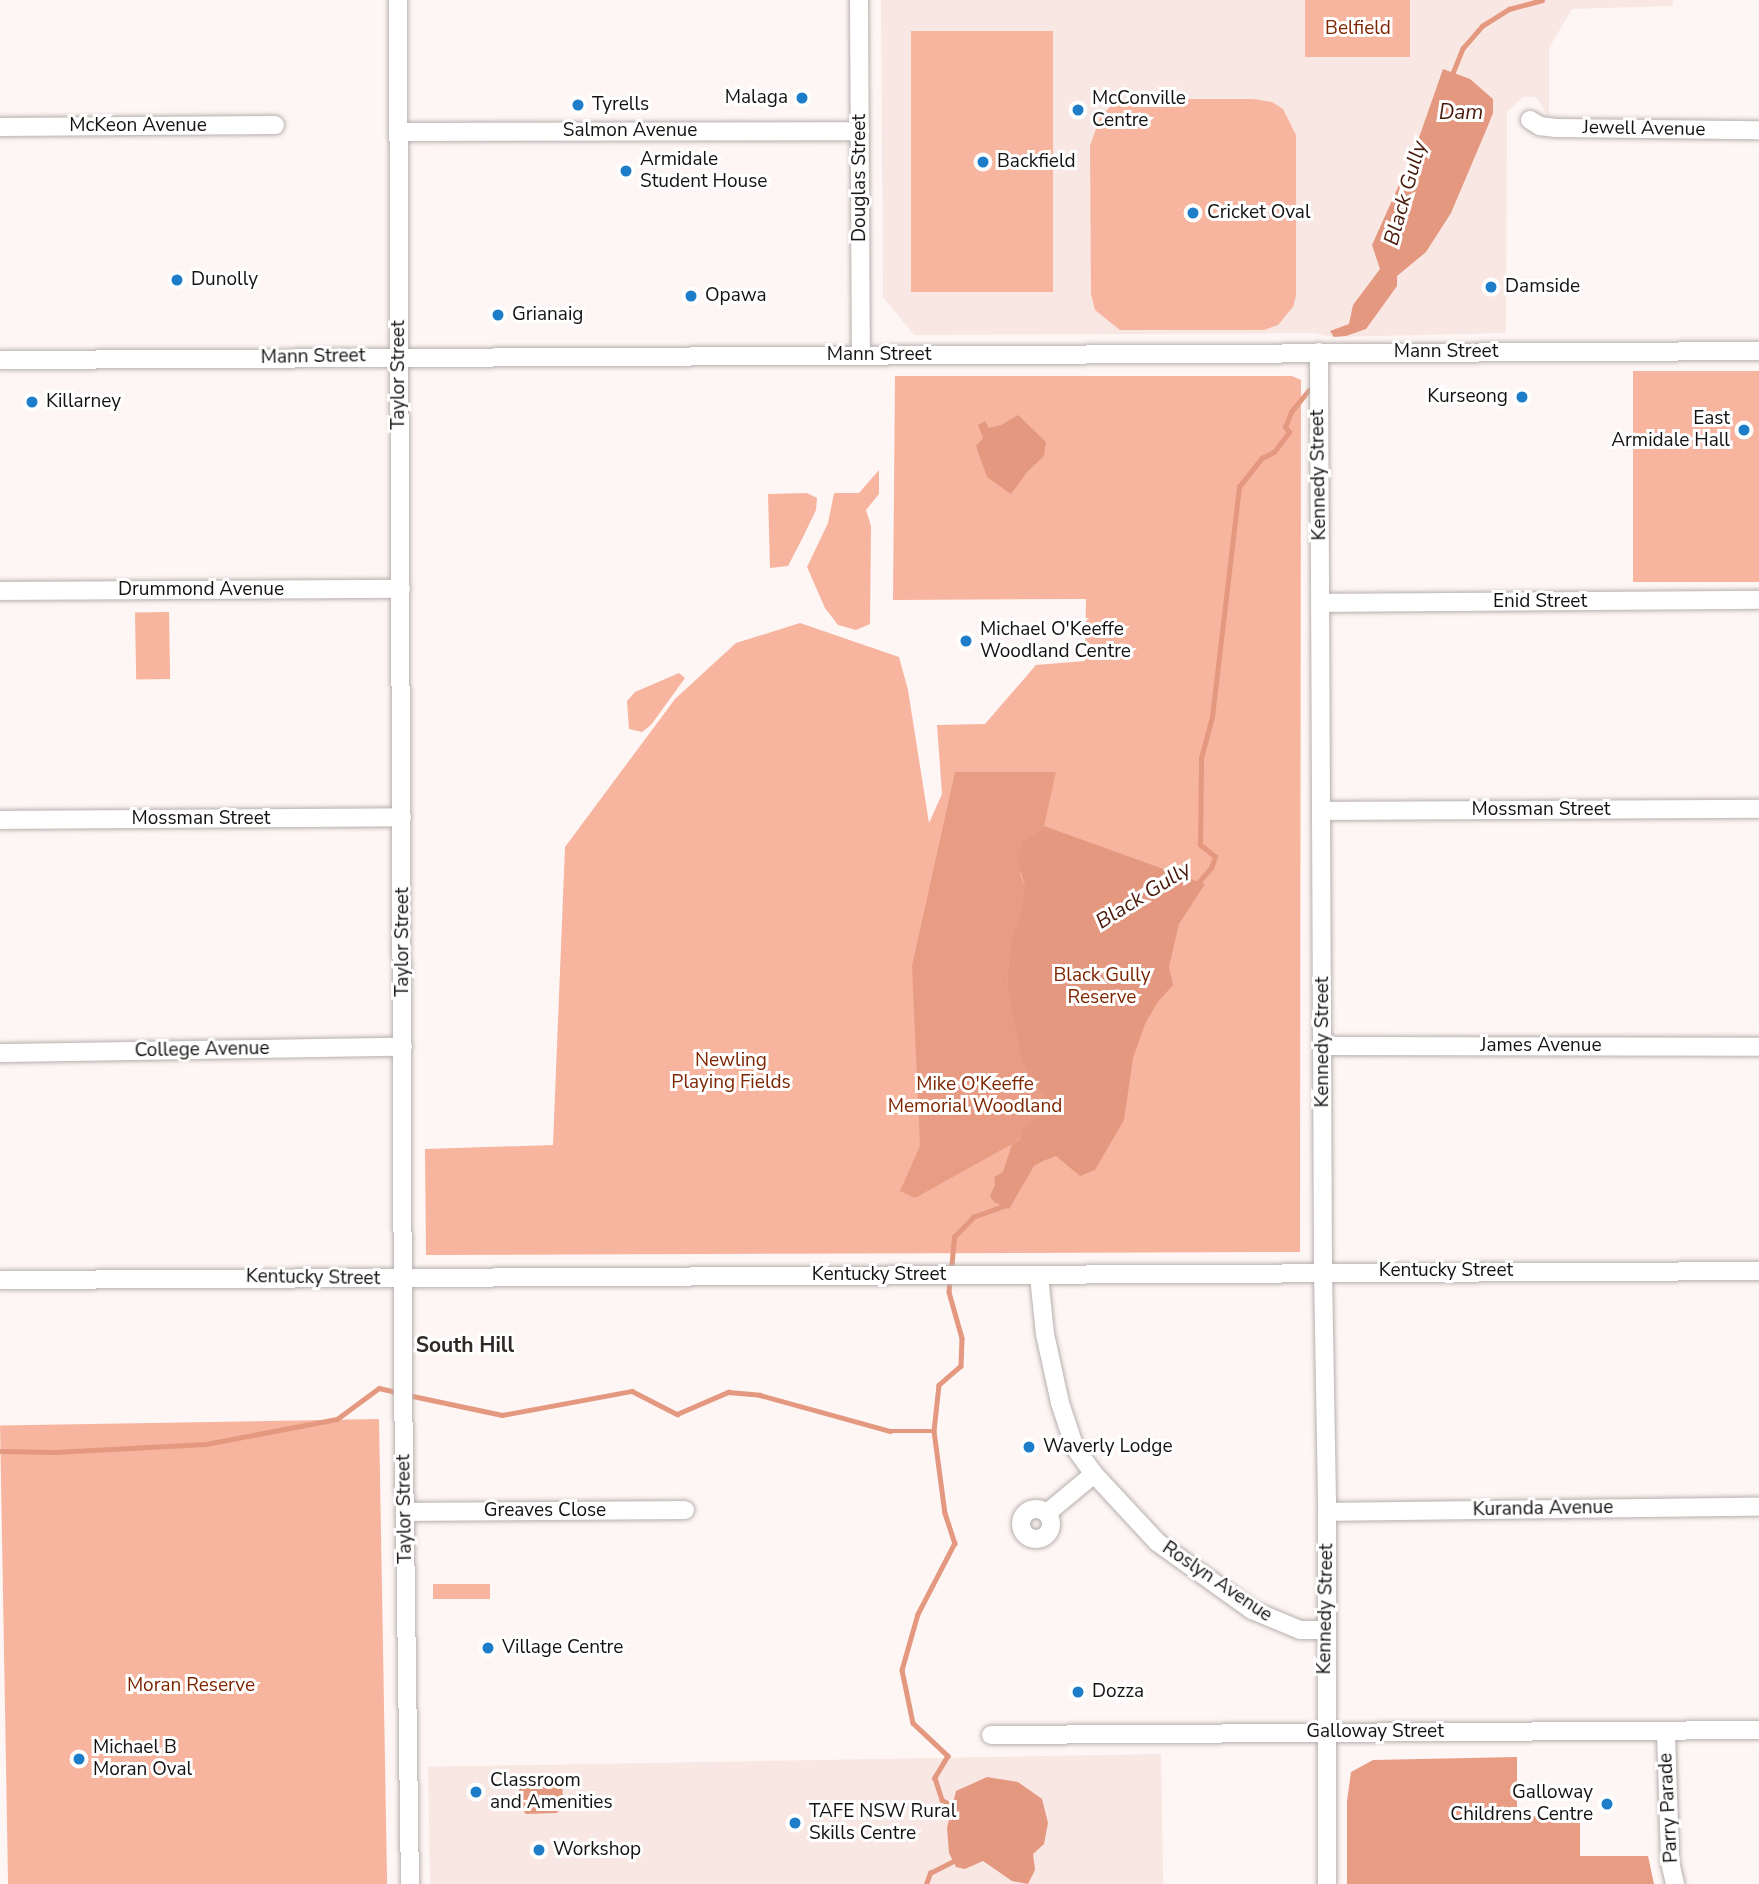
<!DOCTYPE html>
<style>
body{margin:0}
#map{position:relative;width:1759px;height:1884px;overflow:hidden;background:#fef6f4;font-family:"Nunito Sans",sans-serif}
div>[style]{position:absolute}
.built>*{inset:0;background:#f8e7e2;transform-origin:0 0}
.green>*{inset:0;background:#f7b5a0;transform-origin:0 0}
.forest>*{inset:0;background:#e99c84}
.water>*{inset:0;background:#e49880}
.stream>*{height:4.5px;margin:-2.25px;padding:0 2.25px;transform-origin:2.25px;border-radius:2.25px;background:#e49880}
.roads{filter:drop-shadow(0 0 2px #b6afad) drop-shadow(0 0 2px #b6afad)}
.minor>*{height:18px;margin:-9px;padding:0 9px;transform-origin:9px;border-radius:9px;background:#fff}
.minor>.ring{margin:-9px;padding:0;box-sizing:content-box;background:none;border:18px solid #fff;border-radius:50%}
.dots>*{width:19px;height:19px;translate:-50% -50%;box-sizing:border-box;border:4px solid #fff;border-radius:50%}
span{translate:-50% -50%;white-space:nowrap;text-align:center;line-height:1.15;-webkit-text-stroke:6px #fff;paint-order:stroke}
.park-label{font-size:19px;color:#7e2602}
.poi-label{font-size:19px;color:#151211}
.right{translate:-100% -50%;text-align:right}
.left{translate:0 -50%;text-align:left}
.street-label{font-size:19px;color:#151211}
.water-label{font-size:21px;color:#49190a;font-style:italic}
.neighbourhood-label{font-size:21px;color:#2e2827;font-weight:700}
</style>
<div id="map">
<div class="built">
<div style="clip-path:polygon(881px 0,1673px 0,1673px 6px,1572px 9px,1549px 48px,1549px 117px,1536px 97px,1523px 97px,1507px 112px,1506px 333px,1334px 337px,1312px 333px,914px 335px,883px 297px)"></div>
<div style="left:1161px;top:1754px;width:130px;height:733px;rotate:89deg"></div>
</div>
<div class="green">
<div style="left:1305px;top:0;width:105px;height:57px"></div>
<div style="left:1053px;top:31px;width:261px;height:142px;rotate:90deg"></div>
<div style="clip-path:polygon(1118px 99px,1253px 99px,1272px 102px,1283px 109px,1296px 135px,1296px 296px,1293px 307px,1278px 325px,1264px 330px,1120px 330px,1095px 310px,1091px 294px,1090px 146px,1100px 117px)"></div>
<div style="left:1759px;top:371px;width:211px;height:126px;rotate:90deg"></div>
<div style="clip-path:polygon(895px 376px,1292px 376px,1301px 380px,1300px 1252px,426px 1255px,425px 1149px,553px 1145px,565px 847px,675px 699px,736px 643px,800px 623px,899px 657px,908px 690px,929px 823px,942px 794px,937px 725px,985px 724px,1036px 665px,1085px 661px,1086px 599px,893px 600px)"></div>
<div style="clip-path:polygon(879px 470px,879px 494px,866px 510px,871px 526px,870px 624px,856px 630px,838px 625px,825px 608px,807px 567px,828px 523px,834px 493px,859px 493px)"></div>
<div style="clip-path:polygon(807px 493px,817px 498px,816px 510px,803px 537px,788px 566px,770px 568px,768px 494px)"></div>
<div style="left:169px;top:612px;width:67px;height:34px;rotate:89deg"></div>
<div style="clip-path:polygon(679px 673px,685px 678px,651px 725px,642px 732px,629px 729px,627px 701px,635px 692px)"></div>
<div style="left:379px;top:1419px;width:465px;height:379px;rotate:89deg"></div>
<div style="left:490px;top:1584px;width:15px;height:57px;rotate:90deg"></div>
</div>
<div class="forest">
<div style="clip-path:polygon(955px 772px,1056px 772px,1044px 826px,1020px 874px,1025px 886px,1020px 915px,1010px 943px,1007px 988px,1021px 1059px,1035px 1087px,1049px 1100px,1051px 1114px,1012px 1144px,915px 1198px,900px 1191px,920px 1146px,912px 966px)"></div>
<div style="clip-path:polygon(1517px 1757px,1517px 1816px,1580px 1816px,1580px 1856px,1648px 1856px,1654px 1884px,1347px 1884px,1347px 1801px,1351px 1772px,1373px 1760px)"></div>
</div>
<div class="water">
<div style="clip-path:polygon(1443px 69px,1470px 79px,1493px 99px,1493px 113px,1487px 128px,1451px 213px,1426px 252px,1397px 276px,1397px 286px,1366px 329px,1346px 336px,1334px 337px,1330px 331px,1349px 324px,1353px 305px,1380px 269px,1372px 245px,1415px 149px)"></div>
<div style="clip-path:polygon(1018px 415px,1046px 442px,1044px 456px,1027px 472px,1011px 494px,987px 477px,976px 446px,983px 438px,978px 425px,985px 421px,989px 428px,1001px 425px)"></div>
<div style="clip-path:polygon(1044px 826px,1205px 884px,1179px 924px,1169px 967px,1173px 985px,1157px 1003px,1145px 1024px,1133px 1058px,1124px 1120px,1095px 1170px,1080px 1176px,1056px 1156px,1043px 1161px,1034px 1166px,1009px 1209px,994px 1202px,990px 1196px,995px 1185px,994px 1177px,1003px 1172px,1012px 1144px,1020px 1139px,1023px 1128px,1041px 1116px,1051px 1114px,1049px 1100px,1035px 1087px,1021px 1059px,1007px 988px,1010px 943px,1020px 915px,1025px 886px,1017px 858px,1023px 842px,1041px 831px)"></div>
<div style="clip-path:polygon(539px 1776px,554px 1776px,562px 1780px,563px 1803px,557px 1813px,526px 1814px,519px 1805px,519px 1787px,526px 1780px)"></div>
<div style="clip-path:polygon(987px 1777px,1018px 1782px,1042px 1799px,1048px 1823px,1044px 1844px,1033px 1854px,1035px 1870px,1028px 1884px,1012px 1881px,983px 1861px,965px 1869px,956px 1867px,949px 1853px,947px 1828px,956px 1791px)"></div>
</div>
<div class="stream">
<div style="left:1451px;top:77px;width:31px;rotate:-68deg"></div>
<div style="left:1463px;top:48px;width:29px;rotate:-49deg"></div>
<div style="left:1482px;top:26px;width:32px;rotate:-32deg"></div>
<div style="left:1509px;top:9px;width:34px;rotate:-15deg"></div>
<div style="left:1197px;top:884px;width:21px;rotate:-49deg"></div>
<div style="left:1211px;top:868px;width:12px;rotate:-70deg"></div>
<div style="left:1215px;top:857px;width:19px;rotate:-141deg"></div>
<div style="left:1200px;top:845px;width:87px;rotate:-89.3deg"></div>
<div style="left:1201px;top:758px;width:42px;rotate:-75deg"></div>
<div style="left:1212px;top:717px;width:232px;rotate:-83.3deg"></div>
<div style="left:1239px;top:487px;width:37px;rotate:-52deg"></div>
<div style="left:1262px;top:458px;width:13px;rotate:-27deg"></div>
<div style="left:1274px;top:452px;width:25px;rotate:-53deg"></div>
<div style="left:1289px;top:432px;width:6px;rotate:-129deg"></div>
<div style="left:1285px;top:427px;width:16px;rotate:-68deg"></div>
<div style="left:1291px;top:412px;width:28px;rotate:-51deg"></div>
<div style="left:951px;top:1271px;width:34px;rotate:-85deg"></div>
<div style="left:954px;top:1237px;width:28px;rotate:-46deg"></div>
<div style="left:973px;top:1217px;width:35px;rotate:-20deg"></div>
<div style="left:950px;top:1279px;width:13px;rotate:94deg"></div>
<div style="left:949px;top:1292px;width:48px;rotate:74.2deg"></div>
<div style="left:962px;top:1338px;width:28px;rotate:92deg"></div>
<div style="left:961px;top:1366px;width:29px;rotate:139deg"></div>
<div style="left:939px;top:1385px;width:46px;rotate:96.2deg"></div>
<div style="left:934px;top:1431px;width:83px;rotate:82.4deg"></div>
<div style="left:945px;top:1513px;width:32px;rotate:72deg"></div>
<div style="left:955px;top:1543px;width:80px;rotate:117.5deg"></div>
<div style="left:918px;top:1614px;width:58px;rotate:105.9deg"></div>
<div style="left:902px;top:1670px;width:54px;rotate:78.3deg"></div>
<div style="left:913px;top:1723px;width:48px;rotate:43.3deg"></div>
<div style="left:948px;top:1756px;width:26px;rotate:121deg"></div>
<div style="left:935px;top:1778px;width:23px;rotate:72deg"></div>
<div style="left:942px;top:1800px;width:18px;rotate:29deg"></div>
<div style="left:408px;top:1395px;width:96px;rotate:12deg"></div>
<div style="left:502px;top:1415px;width:132px;rotate:-10.5deg"></div>
<div style="left:632px;top:1391px;width:51px;rotate:27.1deg"></div>
<div style="left:677px;top:1414px;width:56px;rotate:-23.3deg"></div>
<div style="left:728px;top:1392px;width:32px;rotate:5deg"></div>
<div style="left:760px;top:1395px;width:135px;rotate:15.5deg"></div>
<div style="left:890px;top:1431px;width:44px"></div>
<div style="left:0;top:1451px;width:55px;rotate:1deg"></div>
<div style="left:55px;top:1452px;width:151px;rotate:-3deg"></div>
<div style="left:206px;top:1444px;width:133px;rotate:-10.8deg"></div>
<div style="left:337px;top:1419px;width:52px;rotate:-36.4deg"></div>
<div style="left:379px;top:1388px;width:22px;rotate:13deg"></div>
<div style="left:926px;top:1884px;width:12px;rotate:-70deg"></div>
<div style="left:930px;top:1873px;width:30px;rotate:-27deg"></div>
</div>
<div class="roads">
<div class="minor">
<div style="left:398px;top:0;width:1385px;rotate:89.79deg"></div>
<div style="left:403px;top:1385px;width:499px;rotate:89.2deg"></div>
<div style="left:859px;top:0;width:355px;rotate:89.7deg"></div>
<div style="left:1530px;top:120px;width:12px;rotate:31deg"></div>
<div style="left:1540px;top:126px;width:16px;rotate:7deg"></div>
<div style="left:1556px;top:128px;width:203px;rotate:0.6deg"></div>
<div style="left:0;top:127px;width:275px;rotate:-0.4deg"></div>
<div style="left:400px;top:132px;width:460px;rotate:-0.1deg"></div>
<div style="left:1319px;top:352px;width:920px;rotate:89.75deg"></div>
<div style="left:1323px;top:1272px;width:240px;rotate:89deg"></div>
<div style="left:1327px;top:1512px;width:372px;rotate:90deg"></div>
<div style="left:0;top:360px;width:1759px;rotate:-0.29deg"></div>
<div style="left:0;top:591px;width:401px;rotate:-0.3deg"></div>
<div style="left:1320px;top:603px;width:439px;rotate:-0.4deg"></div>
<div style="left:1322px;top:811px;width:437px;rotate:-0.3deg"></div>
<div style="left:0;top:820px;width:402px;rotate:-0.4deg"></div>
<div style="left:1324px;top:1046px;width:435px;rotate:0.1deg"></div>
<div style="left:0;top:1053px;width:403px;rotate:-0.9deg"></div>
<div style="left:1039px;top:1276px;width:58px;rotate:84.1deg"></div>
<div style="left:1045px;top:1334px;width:71px;rotate:77.7deg"></div>
<div style="left:1060px;top:1403px;width:47px;rotate:71.6deg"></div>
<div style="left:1075px;top:1448px;width:32px;rotate:54deg"></div>
<div style="left:1094px;top:1474px;width:93px;rotate:47.2deg"></div>
<div style="left:1157px;top:1542px;width:117px;rotate:35.6deg"></div>
<div style="left:1252px;top:1610px;width:52px;rotate:22.6deg"></div>
<div style="left:1300px;top:1630px;width:25px"></div>
<div style="left:0;top:1280px;width:1759px;rotate:-0.29deg"></div>
<div class="ring" style="left:1021px;top:1509px;width:12px;height:12px"></div>
<div style="left:405px;top:1512px;width:280px;rotate:-0.4deg"></div>
<div style="left:1327px;top:1512px;width:432px;rotate:-0.7deg"></div>
<div style="left:1047px;top:1513px;width:61px;rotate:-39.7deg"></div>
<div style="left:1666px;top:1732px;width:130px;rotate:88.2deg"></div>
<div style="left:1670px;top:1862px;width:23px;rotate:77deg"></div>
<div style="left:991px;top:1735px;width:768px;rotate:-0.37deg"></div>
</div>
</div>
<div class="dots">
<div style="left:802px;top:98px;background:#1d7dc9"></div>
<div style="left:578px;top:105px;background:#1d7dc9"></div>
<div style="left:1078px;top:110px;background:#1d7dc9"></div>
<div style="left:983px;top:162px;background:#1d7dc9"></div>
<div style="left:626px;top:171px;background:#1d7dc9"></div>
<div style="left:1193px;top:213px;background:#1d7dc9"></div>
<div style="left:177px;top:280px;background:#1d7dc9"></div>
<div style="left:1491px;top:287px;background:#1d7dc9"></div>
<div style="left:691px;top:296px;background:#1d7dc9"></div>
<div style="left:498px;top:315px;background:#1d7dc9"></div>
<div style="left:1522px;top:397px;background:#1d7dc9"></div>
<div style="left:32px;top:402px;background:#1d7dc9"></div>
<div style="left:1744px;top:430px;background:#1d7dc9"></div>
<div style="left:966px;top:641px;background:#1d7dc9"></div>
<div style="left:1029px;top:1447px;background:#1d7dc9"></div>
<div style="left:488px;top:1648px;background:#1d7dc9"></div>
<div style="left:1078px;top:1692px;background:#1d7dc9"></div>
<div style="left:79px;top:1759px;background:#1d7dc9"></div>
<div style="left:476px;top:1792px;background:#1d7dc9"></div>
<div style="left:1607px;top:1804px;background:#1d7dc9"></div>
<div style="left:795px;top:1823px;background:#1d7dc9"></div>
<div style="left:539px;top:1850px;background:#1d7dc9"></div>
</div>
<div class="park-label">
<span style="left:1358px;top:29px">Belfield</span>
<span style="left:1102px;top:987px">Black Gully<br>Reserve</span>
<span style="left:731px;top:1072px">Newling<br>Playing Fields</span>
<span style="left:975px;top:1096px">Mike O'Keeffe<br>Memorial Woodland</span>
<span style="left:191px;top:1686px">Moran Reserve</span>
</div>
<div class="poi-label">
<span class="right" style="left:788px;top:98px">Malaga</span>
<span class="left" style="left:1092px;top:110px">McConville<br>Centre</span>
<span class="left" style="left:592px;top:105px">Tyrells</span>
<span class="left" style="left:640px;top:171px">Armidale<br>Student House</span>
<span class="left" style="left:997px;top:162px">Backfield</span>
<span class="left" style="left:1207px;top:213px">Cricket Oval</span>
<span class="left" style="left:191px;top:280px">Dunolly</span>
<span class="left" style="left:1505px;top:287px">Damside</span>
<span class="left" style="left:705px;top:296px">Opawa</span>
<span class="left" style="left:512px;top:315px">Grianaig</span>
<span class="right" style="left:1508px;top:397px">Kurseong</span>
<span class="left" style="left:46px;top:402px">Killarney</span>
<span class="right" style="left:1730px;top:430px">East<br>Armidale Hall</span>
<span class="left" style="left:980px;top:641px">Michael O'Keeffe<br>Woodland Centre</span>
<span class="left" style="left:1043px;top:1447px">Waverly Lodge</span>
<span class="left" style="left:502px;top:1648px">Village Centre</span>
<span class="left" style="left:1092px;top:1692px">Dozza</span>
<span class="left" style="left:93px;top:1759px">Michael B<br>Moran Oval</span>
<span class="left" style="left:490px;top:1792px">Classroom<br>and Amenities</span>
<span class="right" style="left:1593px;top:1804px">Galloway<br>Childrens Centre</span>
<span class="left" style="left:809px;top:1823px">TAFE NSW Rural<br>Skills Centre</span>
<span class="left" style="left:553px;top:1850px">Workshop</span>
</div>
<div class="street-label">
<span style="left:138px;top:126px">McKeon Avenue</span>
<span style="left:1644px;top:129px;rotate:1deg">Jewell Avenue</span>
<span style="left:630px;top:131px">Salmon Avenue</span>
<span style="left:860px;top:178px;rotate:-90deg">Douglas Street</span>
<span style="left:1446px;top:352px">Mann Street</span>
<span style="left:879px;top:355px">Mann Street</span>
<span style="left:313px;top:357px;rotate:-1deg">Mann Street</span>
<span style="left:399px;top:375px;rotate:-90deg">Taylor Street</span>
<span style="left:1319px;top:475px;rotate:-91deg">Kennedy Street</span>
<span style="left:201px;top:590px">Drummond Avenue</span>
<span style="left:1540px;top:602px">Enid Street</span>
<span style="left:1541px;top:810px">Mossman Street</span>
<span style="left:201px;top:819px">Mossman Street</span>
<span style="left:403px;top:942px;rotate:-90deg">Taylor Street</span>
<span style="left:1323px;top:1042px;rotate:-90deg">Kennedy Street</span>
<span style="left:1541px;top:1046px">James Avenue</span>
<span style="left:202px;top:1050px;rotate:-1deg">College Avenue</span>
<span style="left:1446px;top:1271px">Kentucky Street</span>
<span style="left:879px;top:1275px">Kentucky Street</span>
<span style="left:313px;top:1278px;rotate:1deg">Kentucky Street</span>
<span style="left:405px;top:1509px;rotate:-91deg">Taylor Street</span>
<span style="left:1543px;top:1509px;rotate:-1deg">Kuranda Avenue</span>
<span style="left:545px;top:1511px">Greaves Close</span>
<span style="left:1217px;top:1582px;rotate:34deg">Roslyn Avenue</span>
<span style="left:1326px;top:1609px;rotate:-89deg">Kennedy Street</span>
<span style="left:1375px;top:1732px">Galloway Street</span>
<span style="left:1669px;top:1808px;rotate:-93deg">Parry Parade</span>
</div>
<div class="water-label">
<span style="left:1461px;top:112px">Dam</span>
<span style="left:1405px;top:193px;rotate:-74deg">Black Gully</span>
<span style="left:1143px;top:895px;rotate:-32deg">Black Gully</span>
</div>
<div class="neighbourhood-label">
<span style="left:465px;top:1345px">South Hill</span>
</div>
</div>
